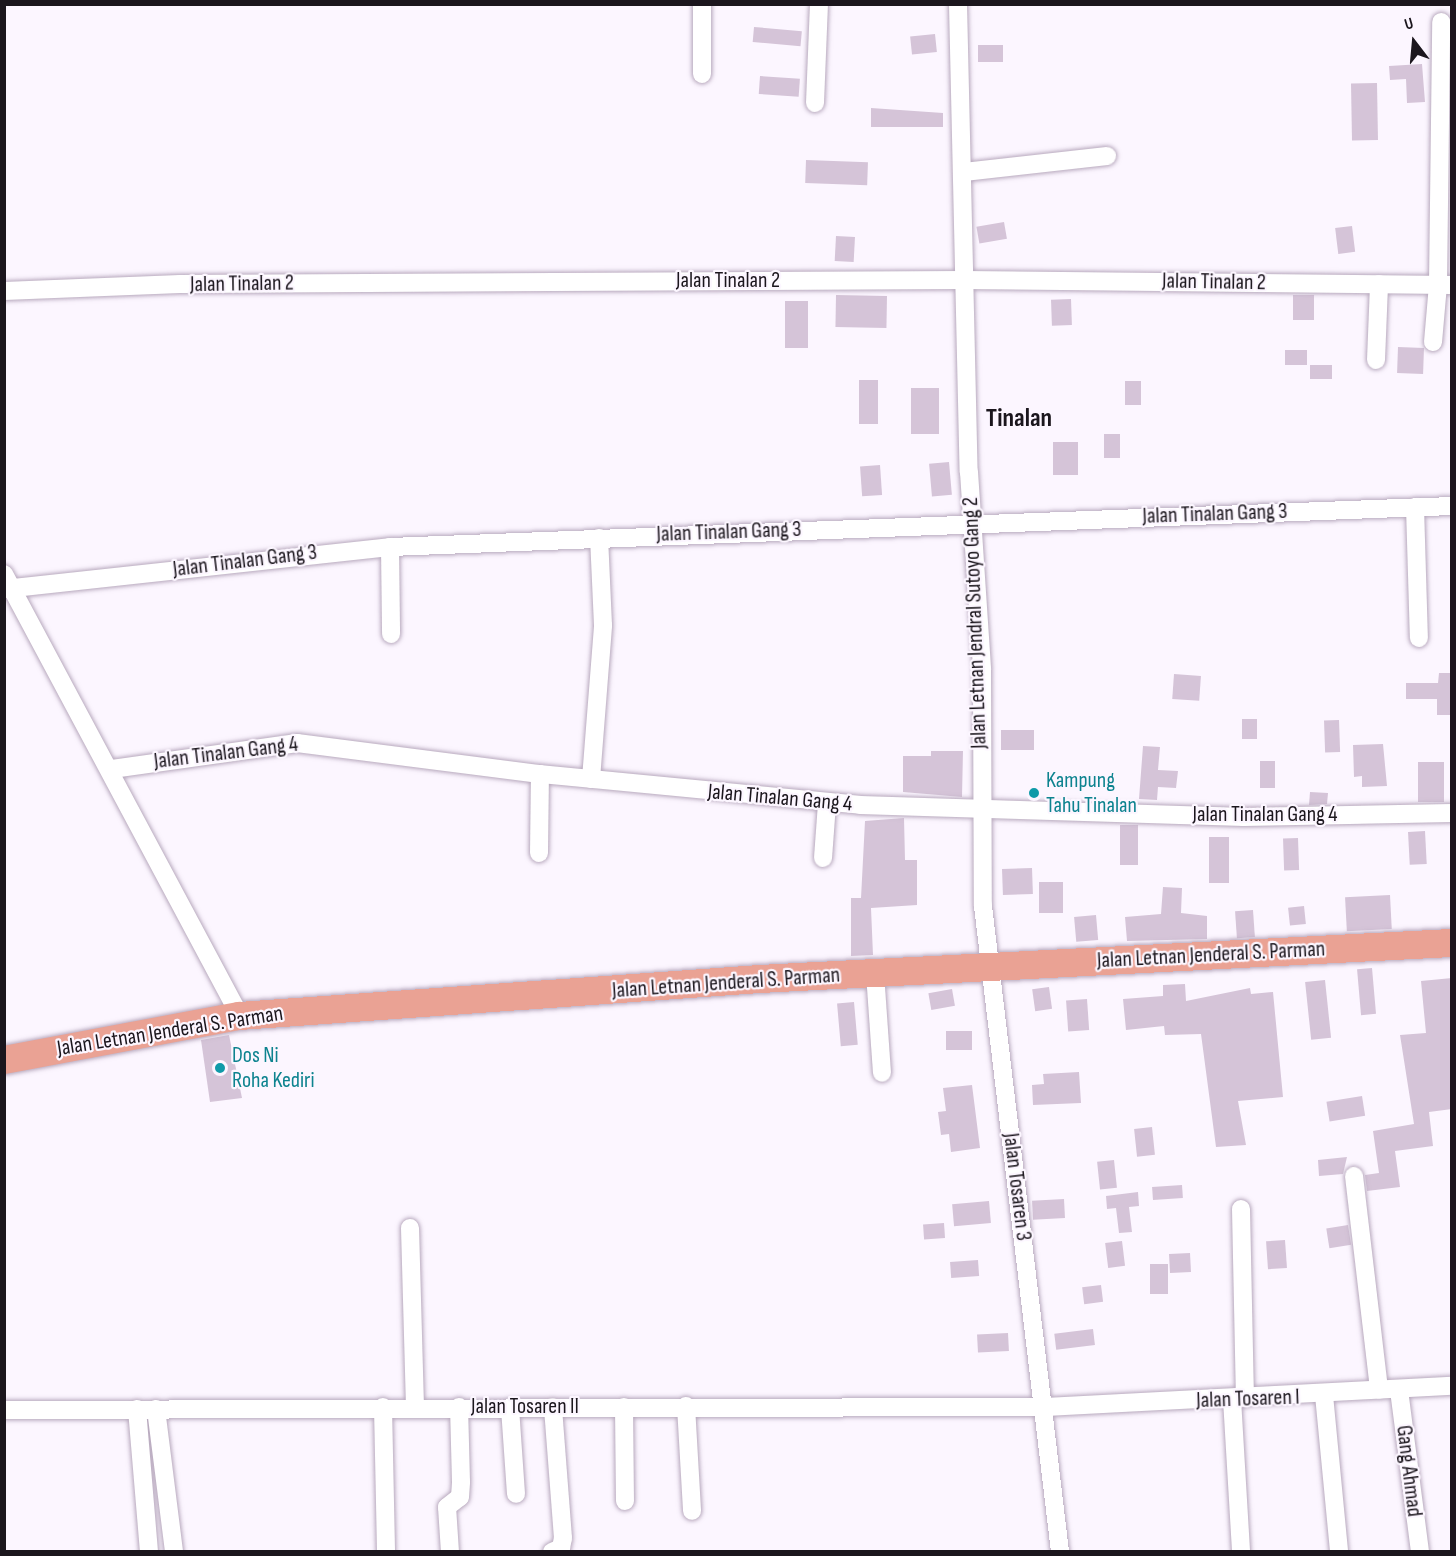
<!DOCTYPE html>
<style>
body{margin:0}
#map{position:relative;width:1456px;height:1556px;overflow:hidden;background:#fcf6ff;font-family:"Sofia Sans Condensed",sans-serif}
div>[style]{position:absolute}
.building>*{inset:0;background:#d5c4d8;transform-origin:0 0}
.roads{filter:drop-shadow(0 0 2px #b8a9be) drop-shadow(0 0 2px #b8a9be)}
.street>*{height:18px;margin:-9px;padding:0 9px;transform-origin:9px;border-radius:9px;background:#fff}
.primary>*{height:28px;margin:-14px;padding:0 14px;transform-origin:14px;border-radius:14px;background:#eaa294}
.dots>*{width:16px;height:16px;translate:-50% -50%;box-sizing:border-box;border:3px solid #fcf6ff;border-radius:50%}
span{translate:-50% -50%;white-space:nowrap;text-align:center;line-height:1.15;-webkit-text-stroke:4.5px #fcf6ff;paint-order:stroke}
.street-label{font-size:22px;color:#1b161d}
.culture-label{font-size:22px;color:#0d838f}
.left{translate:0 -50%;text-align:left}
.quarter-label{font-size:26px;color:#1b161d;font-weight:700}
.frame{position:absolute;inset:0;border:6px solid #1b161d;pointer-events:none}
.north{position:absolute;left:1384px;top:12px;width:60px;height:60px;-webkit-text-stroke:4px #fcf6ff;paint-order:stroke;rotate:344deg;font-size:16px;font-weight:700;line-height:24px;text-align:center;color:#1b161d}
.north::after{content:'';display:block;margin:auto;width:21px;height:27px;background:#1b161d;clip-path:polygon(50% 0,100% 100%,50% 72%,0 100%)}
</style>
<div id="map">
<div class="building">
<div style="left:754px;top:27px;width:48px;height:15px;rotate:5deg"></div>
<div style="left:935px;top:34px;width:18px;height:25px;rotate:84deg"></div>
<div style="left:978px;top:45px;width:25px;height:17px"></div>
<div style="clip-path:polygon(1422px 64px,1425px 102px,1407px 103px,1406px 79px,1390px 80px,1389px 66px)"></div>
<div style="left:760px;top:76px;width:40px;height:18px;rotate:4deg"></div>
<div style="left:1377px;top:83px;width:57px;height:26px;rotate:89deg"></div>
<div style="clip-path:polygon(871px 108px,943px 113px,943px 127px,871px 127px)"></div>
<div style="left:806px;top:160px;width:62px;height:23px;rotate:2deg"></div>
<div style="left:1004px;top:222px;width:17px;height:28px;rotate:80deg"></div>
<div style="left:1352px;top:226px;width:26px;height:17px;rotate:83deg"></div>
<div style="left:836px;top:236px;width:19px;height:25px;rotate:3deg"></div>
<div style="left:836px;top:295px;width:51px;height:32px;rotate:1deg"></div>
<div style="left:1293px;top:295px;width:21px;height:25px"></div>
<div style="left:1071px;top:299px;width:26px;height:20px;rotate:88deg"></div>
<div style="left:785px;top:301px;width:23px;height:47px"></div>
<div style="left:1398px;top:347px;width:26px;height:26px;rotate:2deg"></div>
<div style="left:1285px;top:350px;width:22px;height:15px"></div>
<div style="left:1310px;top:365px;width:22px;height:14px"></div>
<div style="left:859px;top:380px;width:19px;height:44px"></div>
<div style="left:1125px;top:381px;width:16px;height:24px"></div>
<div style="left:911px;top:388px;width:28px;height:46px"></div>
<div style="left:1120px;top:434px;width:24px;height:16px;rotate:90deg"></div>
<div style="left:1078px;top:442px;width:33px;height:25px;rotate:90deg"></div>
<div style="left:949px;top:462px;width:33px;height:20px;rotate:85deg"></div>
<div style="left:880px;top:465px;width:30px;height:20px;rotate:86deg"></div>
<div style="clip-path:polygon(1439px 673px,1452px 673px,1452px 715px,1437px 715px,1437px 699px,1406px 699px,1406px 683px,1438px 683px)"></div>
<div style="left:1174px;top:674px;width:27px;height:25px;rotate:4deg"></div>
<div style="left:1242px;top:719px;width:15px;height:20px"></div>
<div style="left:1339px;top:720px;width:32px;height:15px;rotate:88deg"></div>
<div style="left:1034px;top:730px;width:20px;height:33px;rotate:90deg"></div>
<div style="clip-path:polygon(1383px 744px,1387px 786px,1362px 787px,1362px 776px,1354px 777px,1353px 745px)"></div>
<div style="clip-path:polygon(1143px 746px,1160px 747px,1158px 770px,1178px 771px,1176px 788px,1158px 787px,1157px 800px,1139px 799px)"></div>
<div style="clip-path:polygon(931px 751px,963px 751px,962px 797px,903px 792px,903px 756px,931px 756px)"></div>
<div style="left:1260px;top:761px;width:15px;height:27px"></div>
<div style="left:1418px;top:762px;width:26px;height:40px"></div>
<div style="clip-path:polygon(1310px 792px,1328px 793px,1327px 804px,1309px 805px)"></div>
<div style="clip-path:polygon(904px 818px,905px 860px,917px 860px,917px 905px,871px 908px,873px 955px,851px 956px,851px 898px,861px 898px,865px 821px)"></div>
<div style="left:1120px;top:825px;width:18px;height:40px"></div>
<div style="left:1425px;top:831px;width:33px;height:17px;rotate:87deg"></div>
<div style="left:1209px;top:837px;width:20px;height:46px"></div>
<div style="left:1298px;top:838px;width:32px;height:15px;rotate:88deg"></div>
<div style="left:1032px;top:868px;width:26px;height:30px;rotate:88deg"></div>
<div style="left:1039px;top:882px;width:24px;height:31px"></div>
<div style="clip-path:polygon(1163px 887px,1182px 888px,1181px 913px,1207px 916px,1207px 939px,1127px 941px,1125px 917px,1161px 914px)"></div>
<div style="left:1390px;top:895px;width:34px;height:45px;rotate:87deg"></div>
<div style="left:1304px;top:906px;width:18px;height:16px;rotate:84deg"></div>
<div style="left:1253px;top:910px;width:27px;height:18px;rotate:86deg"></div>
<div style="left:1096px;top:915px;width:25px;height:22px;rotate:85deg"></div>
<div style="left:1372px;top:968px;width:46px;height:15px;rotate:85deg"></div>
<div style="clip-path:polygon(1452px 978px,1452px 1109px,1429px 1112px,1433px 1146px,1395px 1151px,1400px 1187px,1367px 1191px,1365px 1175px,1379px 1173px,1373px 1131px,1414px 1124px,1400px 1035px,1426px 1033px,1421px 981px)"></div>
<div style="left:1325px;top:980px;width:58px;height:20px;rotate:84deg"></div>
<div style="clip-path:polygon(1185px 984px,1186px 1001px,1250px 988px,1251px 994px,1273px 992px,1283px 1097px,1238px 1101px,1246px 1145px,1216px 1147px,1201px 1034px,1165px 1035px,1164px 1026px,1126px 1030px,1123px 999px,1163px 996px,1163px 985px)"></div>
<div style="left:1049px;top:987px;width:22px;height:17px;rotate:82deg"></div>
<div style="left:952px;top:989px;width:17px;height:24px;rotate:80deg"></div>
<div style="left:1087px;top:999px;width:31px;height:21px;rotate:86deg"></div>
<div style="left:854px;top:1002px;width:43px;height:17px;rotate:85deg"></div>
<div style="left:972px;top:1031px;width:19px;height:26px;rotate:90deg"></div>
<div style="clip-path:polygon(229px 1035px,242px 1098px,210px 1102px,201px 1040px)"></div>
<div style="clip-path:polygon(1079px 1072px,1081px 1103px,1033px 1105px,1032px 1085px,1044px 1084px,1043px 1074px)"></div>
<div style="clip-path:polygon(972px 1085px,980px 1148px,951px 1152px,949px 1134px,941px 1135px,938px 1112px,946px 1111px,943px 1088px)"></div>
<div style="left:1362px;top:1096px;width:20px;height:36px;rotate:81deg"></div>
<div style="left:1152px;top:1127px;width:28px;height:18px;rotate:84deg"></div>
<div style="clip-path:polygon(1347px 1157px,1343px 1174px,1319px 1176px,1318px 1160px)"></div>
<div style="left:1114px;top:1160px;width:28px;height:17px;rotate:84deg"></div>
<div style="left:1182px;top:1185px;width:13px;height:30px;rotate:86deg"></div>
<div style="clip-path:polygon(1138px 1192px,1139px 1206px,1129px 1207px,1132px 1232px,1119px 1233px,1116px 1208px,1107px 1209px,1106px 1196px)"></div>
<div style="left:1064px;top:1199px;width:19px;height:32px;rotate:87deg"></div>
<div style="left:989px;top:1201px;width:22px;height:37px;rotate:85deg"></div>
<div style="left:944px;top:1223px;width:15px;height:21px;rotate:86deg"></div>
<div style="left:1348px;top:1225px;width:20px;height:22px;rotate:81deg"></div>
<div style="left:1285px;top:1240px;width:28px;height:19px;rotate:86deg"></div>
<div style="left:1122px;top:1241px;width:25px;height:17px;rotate:83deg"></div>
<div style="left:1190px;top:1253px;width:19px;height:21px;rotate:87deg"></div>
<div style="left:978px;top:1260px;width:16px;height:28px;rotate:86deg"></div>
<div style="left:1168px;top:1264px;width:30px;height:18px;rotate:90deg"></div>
<div style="left:1101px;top:1285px;width:17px;height:19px;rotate:83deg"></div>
<div style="left:1093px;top:1329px;width:16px;height:39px;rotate:83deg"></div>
<div style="left:1008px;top:1333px;width:18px;height:31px;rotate:87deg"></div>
</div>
<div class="roads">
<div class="street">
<div style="left:702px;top:4px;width:70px;rotate:90deg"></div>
<div style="left:958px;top:4px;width:468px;rotate:88.7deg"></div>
<div style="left:969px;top:472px;width:198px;rotate:86.2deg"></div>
<div style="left:982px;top:670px;width:236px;rotate:89.8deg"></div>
<div style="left:983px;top:906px;width:651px;rotate:83.2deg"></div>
<div style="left:815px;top:103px;width:99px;rotate:-87.7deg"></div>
<div style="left:964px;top:172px;width:144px;rotate:-6.4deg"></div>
<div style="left:4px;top:291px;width:176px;rotate:-2.3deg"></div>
<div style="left:180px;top:284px;width:784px;rotate:-0.29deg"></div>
<div style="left:964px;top:280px;width:488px;rotate:0.6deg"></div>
<div style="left:1433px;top:342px;width:57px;rotate:-85deg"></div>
<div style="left:1438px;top:285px;width:263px;rotate:-89.3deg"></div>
<div style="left:1376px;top:360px;width:76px;rotate:-87.7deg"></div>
<div style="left:1415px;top:507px;width:131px;rotate:88.3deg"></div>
<div style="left:390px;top:547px;width:87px;rotate:89.3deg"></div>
<div style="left:4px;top:574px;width:501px;rotate:61.9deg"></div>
<div style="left:4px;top:589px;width:388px;rotate:-6.2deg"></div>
<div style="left:390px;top:547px;width:1063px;rotate:-2.21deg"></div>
<div style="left:112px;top:769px;width:187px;rotate:-8deg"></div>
<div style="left:297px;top:743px;width:245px;rotate:7.3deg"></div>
<div style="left:540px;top:774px;width:321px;rotate:5.5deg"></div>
<div style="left:860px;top:805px;width:384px;rotate:1.8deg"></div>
<div style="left:1244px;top:817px;width:208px;rotate:-1.1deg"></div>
<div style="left:591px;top:779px;width:154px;rotate:-85.5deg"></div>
<div style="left:603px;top:625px;width:87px;rotate:-92.6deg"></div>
<div style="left:539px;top:853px;width:79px;rotate:-89.3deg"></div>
<div style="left:823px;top:858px;width:55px;rotate:-85.8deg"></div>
<div style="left:875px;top:973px;width:100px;rotate:86deg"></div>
<div style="left:1354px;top:1176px;width:215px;rotate:83.3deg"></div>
<div style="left:1241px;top:1209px;width:189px;rotate:88.8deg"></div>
<div style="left:410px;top:1228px;width:178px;rotate:88.4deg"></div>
<div style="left:1399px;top:1390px;width:163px;rotate:82.6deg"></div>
<div style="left:1324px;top:1395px;width:158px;rotate:84.5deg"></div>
<div style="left:1232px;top:1399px;width:153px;rotate:86.6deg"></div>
<div style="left:686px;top:1406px;width:105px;rotate:86.7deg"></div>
<div style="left:383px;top:1407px;width:145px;rotate:88.8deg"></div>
<div style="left:624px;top:1407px;width:94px;rotate:89.4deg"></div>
<div style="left:510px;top:1408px;width:86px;rotate:86deg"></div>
<div style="left:137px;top:1409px;width:144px;rotate:85.2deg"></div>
<div style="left:156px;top:1409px;width:144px;rotate:82.8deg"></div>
<div style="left:4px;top:1410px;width:1041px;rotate:-0.17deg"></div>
<div style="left:1045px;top:1407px;width:408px;rotate:-3deg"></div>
<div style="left:450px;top:1552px;width:45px;rotate:-93.8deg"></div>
<div style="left:447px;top:1507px;width:16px;rotate:-38deg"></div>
<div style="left:460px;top:1497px;width:15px;rotate:-86deg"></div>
<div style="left:461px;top:1482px;width:75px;rotate:-91.5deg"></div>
<div style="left:552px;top:1552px;width:10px;rotate:-24deg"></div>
<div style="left:561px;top:1548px;width:10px;rotate:-79deg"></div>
<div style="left:563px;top:1538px;width:131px;rotate:-94.4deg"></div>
</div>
<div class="primary">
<div style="left:4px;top:1060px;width:240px;rotate:-10.6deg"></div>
<div style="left:240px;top:1016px;width:521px;rotate:-4.07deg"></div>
<div style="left:760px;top:979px;width:693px;rotate:-2.98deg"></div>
</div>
</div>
<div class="dots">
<div style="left:1034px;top:793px;background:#0f9aa8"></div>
<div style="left:220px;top:1068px;background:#0f9aa8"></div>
</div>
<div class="street-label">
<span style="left:728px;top:281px">Jalan Tinalan 2</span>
<span style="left:1214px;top:282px;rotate:1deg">Jalan Tinalan 2</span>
<span style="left:242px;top:284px;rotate:-1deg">Jalan Tinalan 2</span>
<span style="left:1215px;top:514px;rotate:-2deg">Jalan Tinalan Gang 3</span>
<span style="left:729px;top:532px;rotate:-2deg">Jalan Tinalan Gang 3</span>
<span style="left:245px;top:561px;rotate:-7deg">Jalan Tinalan Gang 3</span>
<span style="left:975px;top:623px;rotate:-92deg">Jalan Letnan Jendral Sutoyo Gang 2</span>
<span style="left:226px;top:753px;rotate:-7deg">Jalan Tinalan Gang 4</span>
<span style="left:780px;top:798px;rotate:5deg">Jalan Tinalan Gang 4</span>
<span style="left:1265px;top:815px">Jalan Tinalan Gang 4</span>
<span style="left:1211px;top:955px;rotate:-3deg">Jalan Letnan Jenderal S. Parman</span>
<span style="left:726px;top:983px;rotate:-4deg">Jalan Letnan Jenderal S. Parman</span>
<span style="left:170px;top:1031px;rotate:-9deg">Jalan Letnan Jenderal S. Parman</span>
<span style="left:1017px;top:1187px;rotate:83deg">Jalan Tosaren 3</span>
<span style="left:1248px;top:1399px;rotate:-2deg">Jalan Tosaren I</span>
<span style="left:525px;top:1407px">Jalan Tosaren II</span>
<span style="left:1409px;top:1471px;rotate:83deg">Gang Ahmad</span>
</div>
<div class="culture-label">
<span class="left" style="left:1046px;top:793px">Kampung<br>Tahu Tinalan</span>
<span class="left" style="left:232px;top:1068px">Dos Ni<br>Roha Kediri</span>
</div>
<div class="quarter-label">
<span style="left:1019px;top:419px">Tinalan</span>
</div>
<div class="frame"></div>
<div class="north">U</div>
</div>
